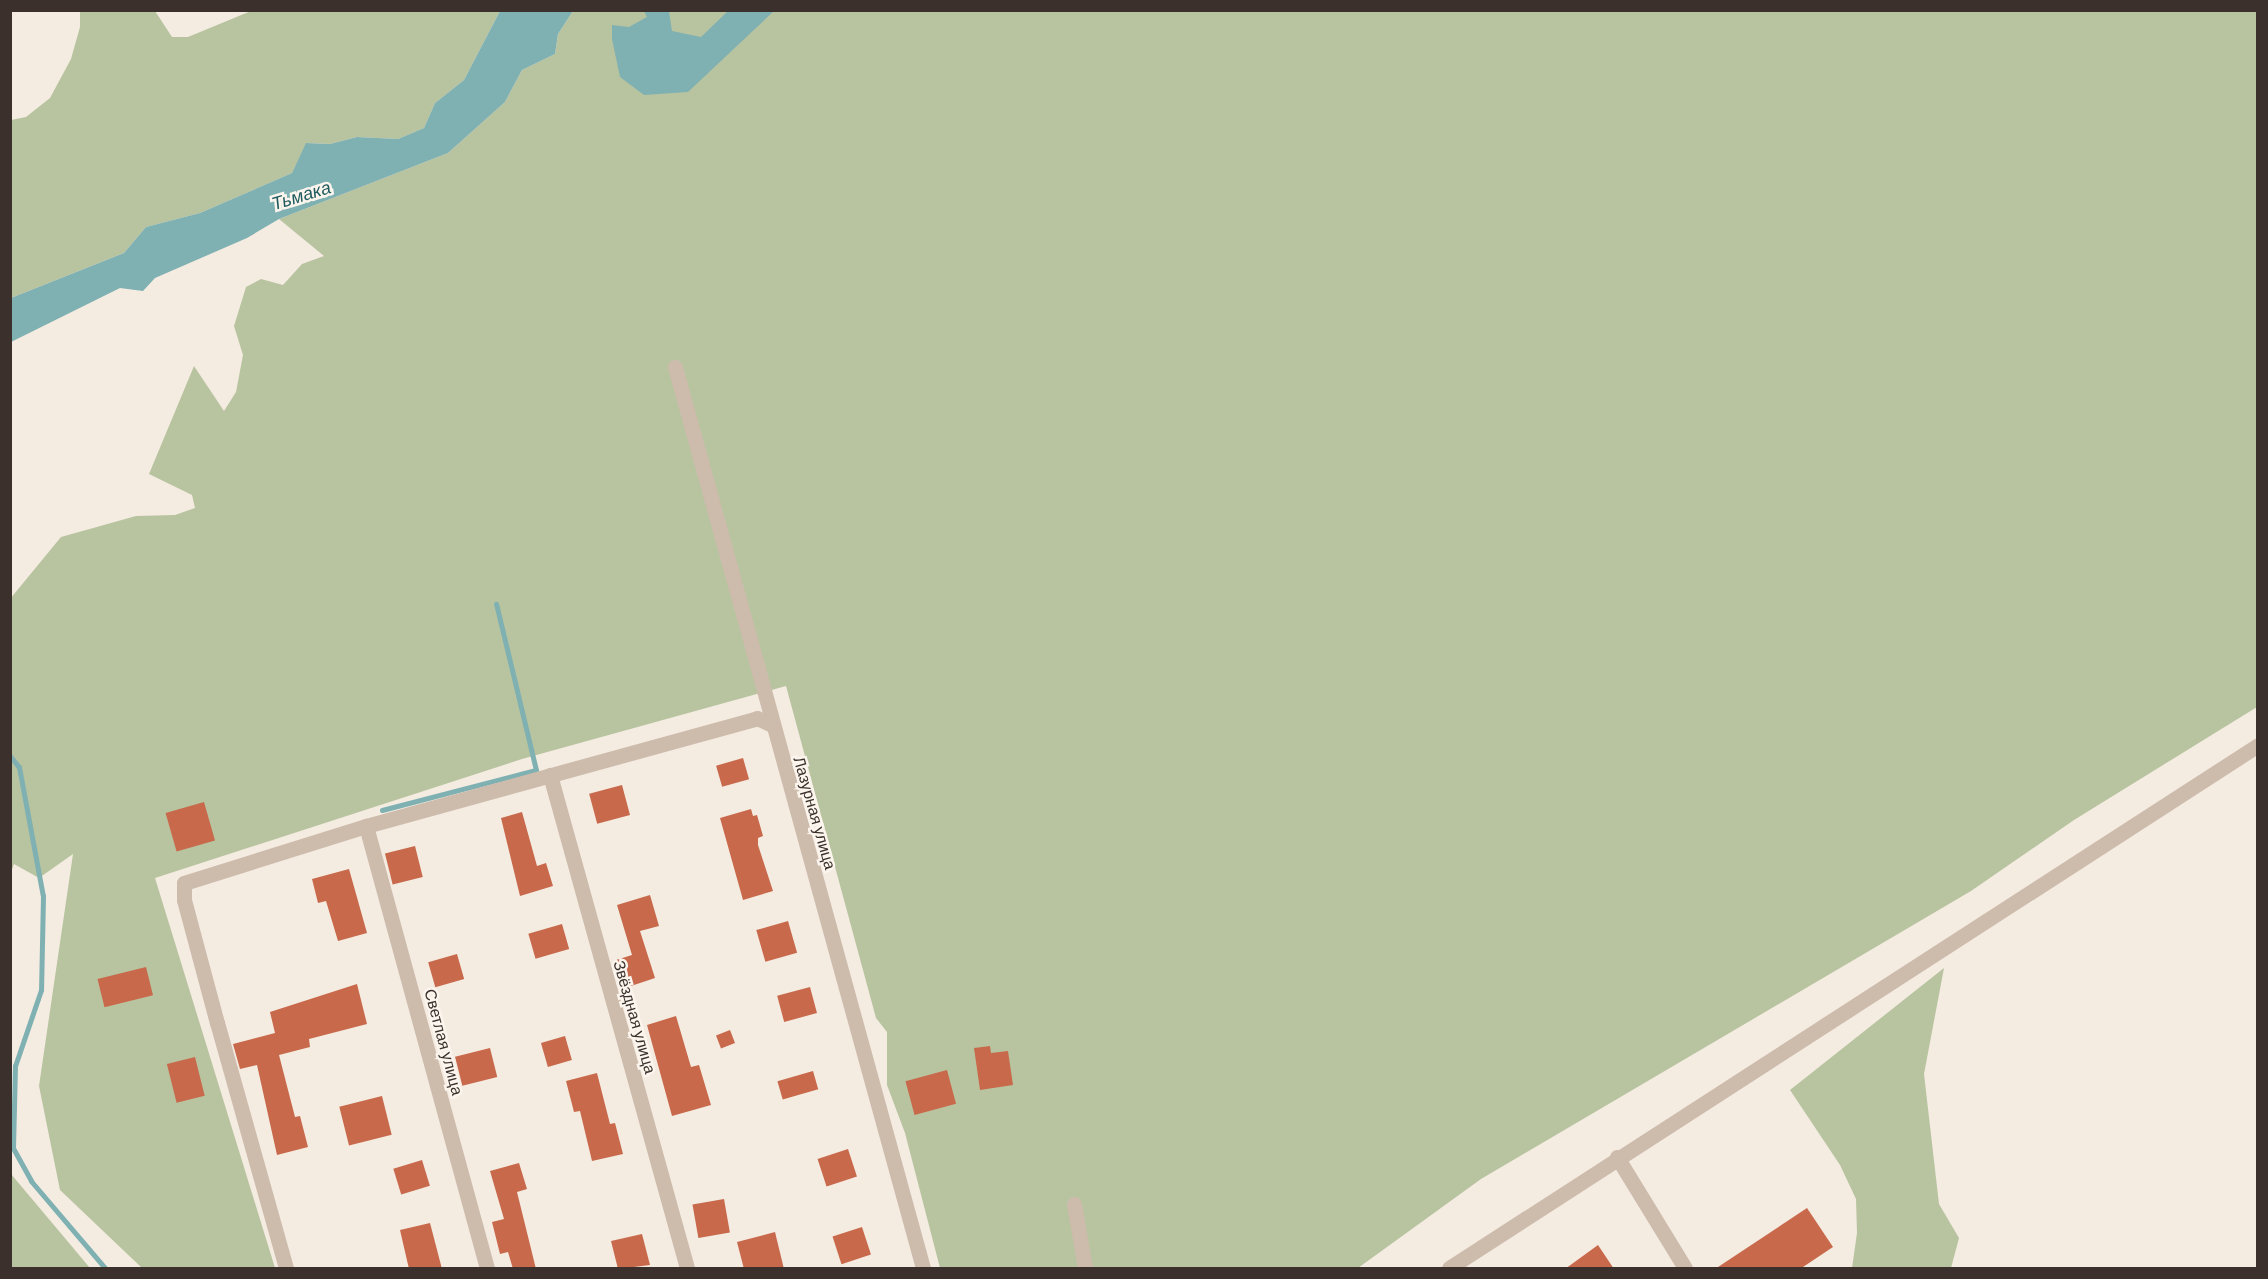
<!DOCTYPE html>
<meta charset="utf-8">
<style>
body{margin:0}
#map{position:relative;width:2268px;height:1279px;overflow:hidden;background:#f4ebe1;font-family:Barlow,sans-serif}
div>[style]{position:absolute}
.green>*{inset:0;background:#b8c4a0}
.water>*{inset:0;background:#7fb0b2}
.stream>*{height:5px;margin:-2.5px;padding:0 2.5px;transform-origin:2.5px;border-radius:2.5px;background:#7fb0b2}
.building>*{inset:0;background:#c8694b;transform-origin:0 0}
.minor>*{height:15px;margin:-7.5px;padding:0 7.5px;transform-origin:7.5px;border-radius:7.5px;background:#cdbbac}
span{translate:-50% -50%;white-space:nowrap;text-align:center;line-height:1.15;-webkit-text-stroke:5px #fbf5ee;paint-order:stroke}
.street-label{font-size:16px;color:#3b302b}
.water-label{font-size:18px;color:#1f5a5e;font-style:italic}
.frame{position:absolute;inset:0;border:12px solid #3b302b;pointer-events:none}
</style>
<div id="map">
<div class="green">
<div style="clip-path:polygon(80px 11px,155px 11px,172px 37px,188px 37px,251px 11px,500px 11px,464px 80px,435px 103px,424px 128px,398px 139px,357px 137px,330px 144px,307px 143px,292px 173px,200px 213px,146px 227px,124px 253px,11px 298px,11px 120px,26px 117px,50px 98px,71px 59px,80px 27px)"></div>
<div style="clip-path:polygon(573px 11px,2257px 11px,2257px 707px,2074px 820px,1971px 891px,1481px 1179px,1358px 1268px,940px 1268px,905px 1133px,887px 1085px,887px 1032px,876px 1018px,786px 686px,522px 759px,155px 878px,275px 1268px,142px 1268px,60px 1190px,39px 1086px,73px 854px,39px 878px,14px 864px,11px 872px,10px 599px,61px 537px,136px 516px,175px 515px,195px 508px,192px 495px,149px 474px,194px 366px,224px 411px,236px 392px,243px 355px,234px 326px,246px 287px,261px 279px,283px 285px,302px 264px,324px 256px,279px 219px,448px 153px,505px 102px,522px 70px,555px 54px,558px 34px)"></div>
<div style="clip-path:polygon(1944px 968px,1924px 1074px,1939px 1204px,1959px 1238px,1951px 1268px,1852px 1268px,1857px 1233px,1856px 1199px,1840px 1165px,1790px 1090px)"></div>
<div style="clip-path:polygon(10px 1174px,11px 1174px,90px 1268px,11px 1268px)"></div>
</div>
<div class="water">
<div style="clip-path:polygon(500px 11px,573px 11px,558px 34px,555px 54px,522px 70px,505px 102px,448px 153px,279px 219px,247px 238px,155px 278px,143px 291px,120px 288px,11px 342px,11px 298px,124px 253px,146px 227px,200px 213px,292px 173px,306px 143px,330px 144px,357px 137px,398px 139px,424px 128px,435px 103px,464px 80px)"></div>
<div style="clip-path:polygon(644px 11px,669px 11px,672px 31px,701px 37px,728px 11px,774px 11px,688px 92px,644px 95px,620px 77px,612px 39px,612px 25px,629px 27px,647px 17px)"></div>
</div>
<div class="stream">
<div style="left:10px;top:756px;width:14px;rotate:51deg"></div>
<div style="left:19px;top:767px;width:131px;rotate:79.5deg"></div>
<div style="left:43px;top:896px;width:94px;rotate:91.2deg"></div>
<div style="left:41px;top:990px;width:80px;rotate:108.9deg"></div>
<div style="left:15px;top:1066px;width:82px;rotate:91.4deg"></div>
<div style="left:13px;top:1148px;width:38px;rotate:61deg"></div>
<div style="left:31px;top:1181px;width:114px;rotate:49.6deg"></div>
<div style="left:382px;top:810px;width:159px;rotate:-14.6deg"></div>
<div style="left:536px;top:770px;width:171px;rotate:-103.5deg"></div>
</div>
<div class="building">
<div style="left:743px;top:758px;width:22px;height:28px;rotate:74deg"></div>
<div style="left:622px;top:785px;width:31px;height:34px;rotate:75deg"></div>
<div style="left:204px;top:802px;width:40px;height:40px;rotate:74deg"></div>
<div style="clip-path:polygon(751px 809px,753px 816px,757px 815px,763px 836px,758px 838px,758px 845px,773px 891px,743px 900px,720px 818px)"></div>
<div style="clip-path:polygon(522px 812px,537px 866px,546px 863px,553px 886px,520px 896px,501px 818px)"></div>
<div style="left:415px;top:846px;width:32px;height:31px;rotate:76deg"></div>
<div style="clip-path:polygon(349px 869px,367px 933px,338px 941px,326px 901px,318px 903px,312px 879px)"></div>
<div style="clip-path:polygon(650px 895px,659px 926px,640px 931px,655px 978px,625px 988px,616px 960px,632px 955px,617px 905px)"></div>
<div style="left:788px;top:921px;width:33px;height:33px;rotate:74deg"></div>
<div style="left:562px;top:924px;width:26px;height:35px;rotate:74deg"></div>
<div style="left:457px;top:954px;width:26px;height:30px;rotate:74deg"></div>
<div style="left:146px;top:967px;width:29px;height:50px;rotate:76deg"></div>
<div style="clip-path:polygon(357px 984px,367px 1024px,309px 1039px,310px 1047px,279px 1055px,295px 1117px,300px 1116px,308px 1147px,277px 1155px,257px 1065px,240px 1069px,233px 1044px,275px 1033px,270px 1012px)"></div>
<div style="left:810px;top:987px;width:27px;height:34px;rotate:75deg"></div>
<div style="clip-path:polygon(676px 1016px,691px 1067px,699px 1065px,711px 1105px,672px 1116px,647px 1025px)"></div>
<div style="left:730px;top:1030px;width:14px;height:15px;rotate:69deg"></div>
<div style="left:565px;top:1036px;width:25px;height:25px;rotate:74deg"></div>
<div style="clip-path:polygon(990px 1046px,991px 1053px,1008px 1051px,1013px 1085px,980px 1090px,974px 1048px)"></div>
<div style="left:490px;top:1048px;width:30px;height:36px;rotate:76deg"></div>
<div style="left:195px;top:1057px;width:40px;height:29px;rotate:76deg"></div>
<div style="left:947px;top:1070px;width:35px;height:43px;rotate:75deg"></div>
<div style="left:813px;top:1071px;width:19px;height:37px;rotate:74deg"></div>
<div style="clip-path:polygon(597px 1073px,610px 1124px,615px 1123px,623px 1154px,592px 1161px,580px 1111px,574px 1112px,566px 1081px)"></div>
<div style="left:382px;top:1096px;width:40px;height:44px;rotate:76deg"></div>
<div style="left:848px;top:1149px;width:29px;height:32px;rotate:72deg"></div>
<div style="left:422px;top:1160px;width:27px;height:30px;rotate:73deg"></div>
<div style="clip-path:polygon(519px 1163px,527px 1189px,517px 1192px,536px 1269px,513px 1269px,508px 1252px,500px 1254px,492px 1222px,504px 1219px,490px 1171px)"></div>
<div style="left:724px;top:1199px;width:34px;height:32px;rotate:80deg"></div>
<div style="clip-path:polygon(1807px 1208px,1833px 1247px,1800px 1269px,1715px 1269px)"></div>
<div style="clip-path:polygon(430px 1223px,442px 1269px,409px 1269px,400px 1230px)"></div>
<div style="left:862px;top:1227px;width:29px;height:31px;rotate:72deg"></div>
<div style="clip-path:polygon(775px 1232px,784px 1269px,744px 1269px,737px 1242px)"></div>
<div style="clip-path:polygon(642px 1234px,650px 1265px,618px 1269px,611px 1241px)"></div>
<div style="clip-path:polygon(1598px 1245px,1614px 1269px,1565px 1269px)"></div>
</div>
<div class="minor">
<div style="left:675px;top:367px;width:935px;rotate:74.61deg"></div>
<div style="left:550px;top:775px;width:512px;rotate:74.47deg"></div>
<div style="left:366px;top:826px;width:458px;rotate:74.7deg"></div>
<div style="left:1617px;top:1157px;width:130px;rotate:58.5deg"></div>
<div style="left:1074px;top:1204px;width:65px;rotate:80.2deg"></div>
<div style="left:286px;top:1268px;width:255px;rotate:-105.7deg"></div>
<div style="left:217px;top:1023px;width:127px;rotate:-105deg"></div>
<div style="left:184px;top:900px;width:17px;rotate:-90deg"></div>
<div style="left:184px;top:883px;width:191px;rotate:-17.4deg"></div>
<div style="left:366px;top:826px;width:406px;rotate:-15.4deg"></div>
<div style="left:757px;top:718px;width:17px;rotate:25deg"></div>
<div style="left:1449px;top:1268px;width:963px;rotate:-32.88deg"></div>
</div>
<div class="street-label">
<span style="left:815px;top:813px;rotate:74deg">Лазурная улица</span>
<span style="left:635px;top:1017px;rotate:74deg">Звёздная улица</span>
<span style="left:444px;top:1042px;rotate:75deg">Светлая улица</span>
</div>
<div class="water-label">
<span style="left:301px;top:195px;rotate:-17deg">Тьмака</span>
</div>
<div class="frame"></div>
</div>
